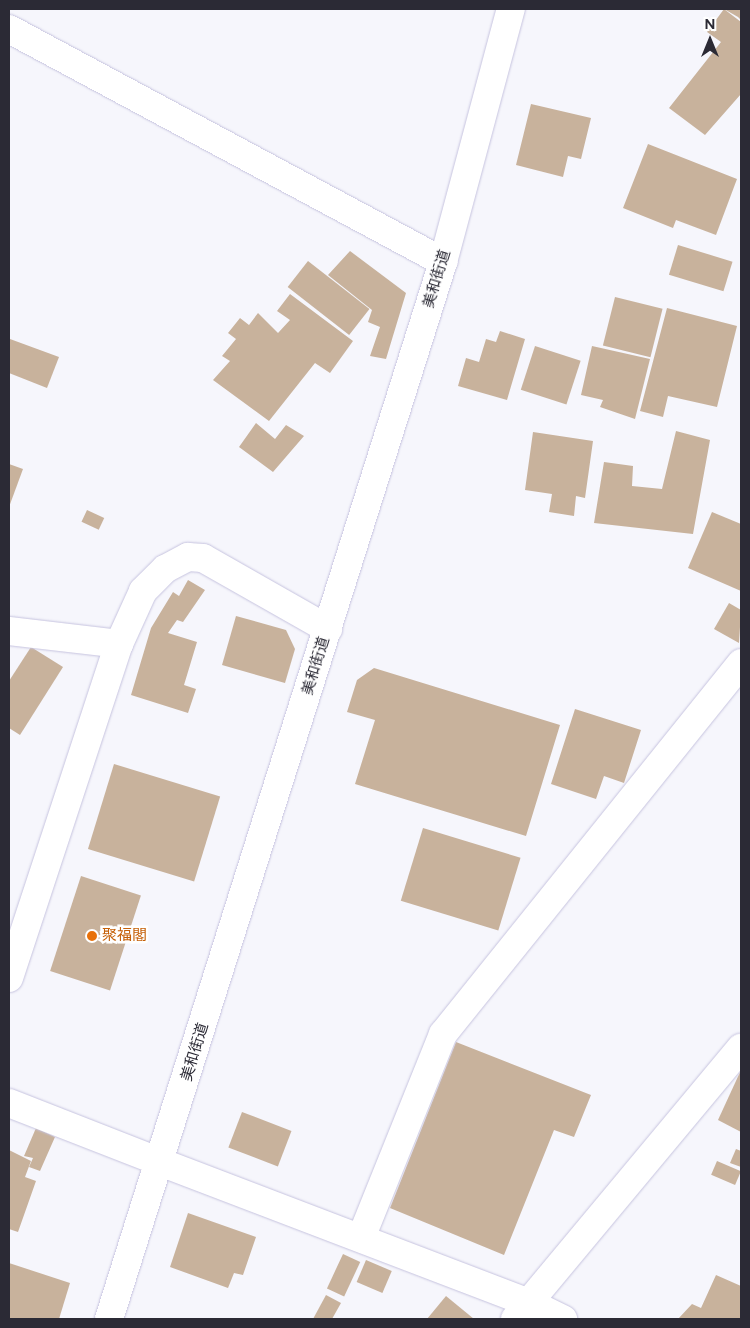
<!DOCTYPE html>
<meta charset="utf-8">
<style>
body{margin:0}
#map{position:relative;width:750px;height:1328px;overflow:hidden;background:#f6f6fc;font-family:Figtree,"Noto Sans JP",sans-serif}
div>[style]{position:absolute}
.building>*{inset:0;background:#c8b29c;transform-origin:0 0}
.roads{filter:drop-shadow(0 0 1px #c6c3df) drop-shadow(0 0 1px #c6c3df)}
.minor>*{height:28px;margin:-14px;padding:0 14px;transform-origin:14px;border-radius:14px;background:#fff}
.tertiary>*{height:28px;margin:-14px;padding:0 14px;transform-origin:14px;border-radius:14px;background:#fff}
.primary>*{height:28px;margin:-14px;padding:0 14px;transform-origin:14px;border-radius:14px;background:#fff}
.dots>*{width:14px;height:14px;translate:-50% -50%;box-sizing:border-box;border:2px solid #fff;border-radius:50%}
span{translate:-50% -50%;white-space:nowrap;text-align:center;line-height:1.15;-webkit-text-stroke:5px #fff;paint-order:stroke}
.street-label{font-size:15px;color:#2b2a35}
.food-label{font-size:15px;color:#c56008}
.left{translate:0 -50%;text-align:left}
.frame{position:absolute;inset:0;border:10px solid #2b2a35;pointer-events:none}
.north{position:absolute;left:685px;top:15px;width:50px;height:50px;-webkit-text-stroke:4px #fff;paint-order:stroke;rotate:0deg;font-size:14px;font-weight:700;line-height:20px;text-align:center;color:#2b2a35}
.north::after{content:'';display:block;margin:auto;width:18px;height:22px;background:#2b2a35;clip-path:polygon(50% 0,100% 100%,50% 72%,0 100%)}
</style>
<div id="map">
<div class="building">
<div style="clip-path:polygon(724px 9px,741px 9px,741px 20px,738px 17px)"></div>
<div style="clip-path:polygon(724px 9px,741px 22px,741px 94px,705px 135px,669px 108px,721px 42px,707px 32px)"></div>
<div style="clip-path:polygon(531px 104px,591px 118px,581px 159px,568px 156px,563px 177px,516px 165px)"></div>
<div style="clip-path:polygon(648px 144px,737px 179px,716px 235px,676px 220px,673px 228px,623px 208px)"></div>
<div style="left:678px;top:245px;width:57px;height:31px;rotate:17deg"></div>
<div style="clip-path:polygon(350px 251px,406px 293px,386px 359px,370px 356px,380px 327px,368px 322px,372px 310px,328px 275px)"></div>
<div style="left:308px;top:261px;width:78px;height:33px;rotate:38deg"></div>
<div style="clip-path:polygon(290px 294px,353px 341px,330px 373px,315px 363px,269px 421px,213px 380px,230px 361px,222px 356px,236px 339px,228px 333px,240px 318px,249px 325px,258px 313px,278px 333px,290px 320px,277px 311px)"></div>
<div style="left:615px;top:297px;width:49px;height:50px;rotate:14deg"></div>
<div style="clip-path:polygon(667px 308px,737px 326px,717px 407px,668px 396px,663px 417px,640px 411px)"></div>
<div style="clip-path:polygon(500px 331px,525px 339px,507px 400px,458px 386px,466px 358px,479px 362px,486px 339px,496px 342px)"></div>
<div style="clip-path:polygon(10px 339px,59px 357px,47px 388px,9px 373px)"></div>
<div style="left:535px;top:346px;width:48px;height:46px;rotate:18deg"></div>
<div style="clip-path:polygon(592px 346px,650px 359px,635px 419px,600px 407px,603px 400px,581px 395px)"></div>
<div style="clip-path:polygon(256px 423px,275px 439px,286px 425px,304px 436px,273px 472px,239px 447px)"></div>
<div style="clip-path:polygon(676px 431px,710px 440px,693px 534px,594px 523px,604px 462px,633px 466px,632px 486px,662px 489px)"></div>
<div style="clip-path:polygon(533px 432px,593px 441px,585px 498px,576px 496px,574px 516px,549px 512px,552px 494px,525px 490px)"></div>
<div style="clip-path:polygon(9px 464px,23px 469px,9px 507px)"></div>
<div style="left:87px;top:510px;width:19px;height:13px;rotate:25deg"></div>
<div style="clip-path:polygon(712px 512px,741px 524px,741px 591px,688px 568px)"></div>
<div style="clip-path:polygon(188px 580px,205px 590px,183px 622px,177px 620px,168px 633px,197px 642px,184px 685px,196px 689px,188px 713px,131px 695px,151px 628px,173px 592px,179px 596px)"></div>
<div style="clip-path:polygon(729px 603px,741px 610px,739px 643px,714px 629px)"></div>
<div style="clip-path:polygon(236px 616px,286px 630px,295px 649px,285px 683px,222px 665px)"></div>
<div style="clip-path:polygon(31px 647px,63px 667px,20px 735px,9px 728px,9px 681px)"></div>
<div style="clip-path:polygon(374px 668px,560px 725px,526px 836px,355px 784px,375px 720px,347px 712px,357px 680px)"></div>
<div style="clip-path:polygon(575px 709px,641px 730px,624px 783px,604px 776px,596px 799px,551px 784px)"></div>
<div style="left:114px;top:764px;width:111px;height:89px;rotate:17deg"></div>
<div style="left:423px;top:828px;width:102px;height:76px;rotate:17deg"></div>
<div style="left:81px;top:876px;width:63px;height:100px;rotate:18deg"></div>
<div style="clip-path:polygon(456px 1042px,591px 1095px,574px 1137px,554px 1130px,504px 1255px,390px 1208px)"></div>
<div style="clip-path:polygon(741px 1070px,741px 1132px,718px 1120px)"></div>
<div style="left:242px;top:1112px;width:53px;height:38px;rotate:21deg"></div>
<div style="clip-path:polygon(36px 1128px,55px 1137px,40px 1171px,29px 1167px,33px 1158px,24px 1156px)"></div>
<div style="clip-path:polygon(736px 1149px,741px 1151px,741px 1167px,730px 1163px)"></div>
<div style="clip-path:polygon(9px 1150px,31px 1161px,25px 1177px,36px 1181px,18px 1232px,9px 1229px)"></div>
<div style="left:717px;top:1161px;width:26px;height:15px;rotate:23deg"></div>
<div style="clip-path:polygon(188px 1213px,256px 1237px,243px 1275px,234px 1273px,228px 1288px,170px 1267px)"></div>
<div style="left:343px;top:1254px;width:19px;height:38px;rotate:25deg"></div>
<div style="left:366px;top:1260px;width:28px;height:24px;rotate:23deg"></div>
<div style="clip-path:polygon(9px 1263px,70px 1283px,59px 1319px,9px 1319px)"></div>
<div style="clip-path:polygon(716px 1275px,741px 1286px,741px 1319px,678px 1319px,692px 1304px,701px 1308px)"></div>
<div style="clip-path:polygon(326px 1295px,341px 1303px,332px 1319px,313px 1319px)"></div>
<div style="clip-path:polygon(446px 1296px,474px 1319px,427px 1319px)"></div>
</div>
<div class="roads">
<div class="minor">
<div style="left:9px;top:631px;width:111px;rotate:6.7deg"></div>
<div style="left:9px;top:978px;width:352px;rotate:-71.8deg"></div>
<div style="left:119px;top:644px;width:58px;rotate:-65.6deg"></div>
<div style="left:143px;top:591px;width:31px;rotate:-45deg"></div>
<div style="left:165px;top:569px;width:26px;rotate:-28deg"></div>
<div style="left:188px;top:557px;width:15px;rotate:4deg"></div>
<div style="left:203px;top:558px;width:144px;rotate:29.6deg"></div>
<div style="left:9px;top:1103px;width:162px;rotate:21.3deg"></div>
<div style="left:361px;top:1238px;width:220px;rotate:-68.1deg"></div>
<div style="left:443px;top:1034px;width:476px;rotate:-51.2deg"></div>
<div style="left:515px;top:1319px;width:353px;rotate:-50.2deg"></div>
</div>
<div class="tertiary">
<div style="left:9px;top:29px;width:493px;rotate:28.2deg"></div>
<div style="left:160px;top:1162px;width:396px;rotate:20.9deg"></div>
<div style="left:530px;top:1303px;width:37px;rotate:26deg"></div>
</div>
<div class="primary">
<div style="left:109px;top:1319px;width:1109px;rotate:-72.46deg"></div>
<div style="left:443px;top:262px;width:262px;rotate:-75deg"></div>
</div>
</div>
<div class="dots">
<div style="left:92px;top:936px;background:#e8710a"></div>
</div>
<div class="street-label">
<span style="left:437px;top:279px;rotate:-73deg">美和街道</span>
<span style="left:316px;top:666px;rotate:-73deg">美和街道</span>
<span style="left:195px;top:1052px;rotate:-73deg">美和街道</span>
</div>
<div class="food-label">
<span class="left" style="left:102px;top:936px">聚福閣</span>
</div>
<div class="frame"></div>
<div class="north">N</div>
</div>
